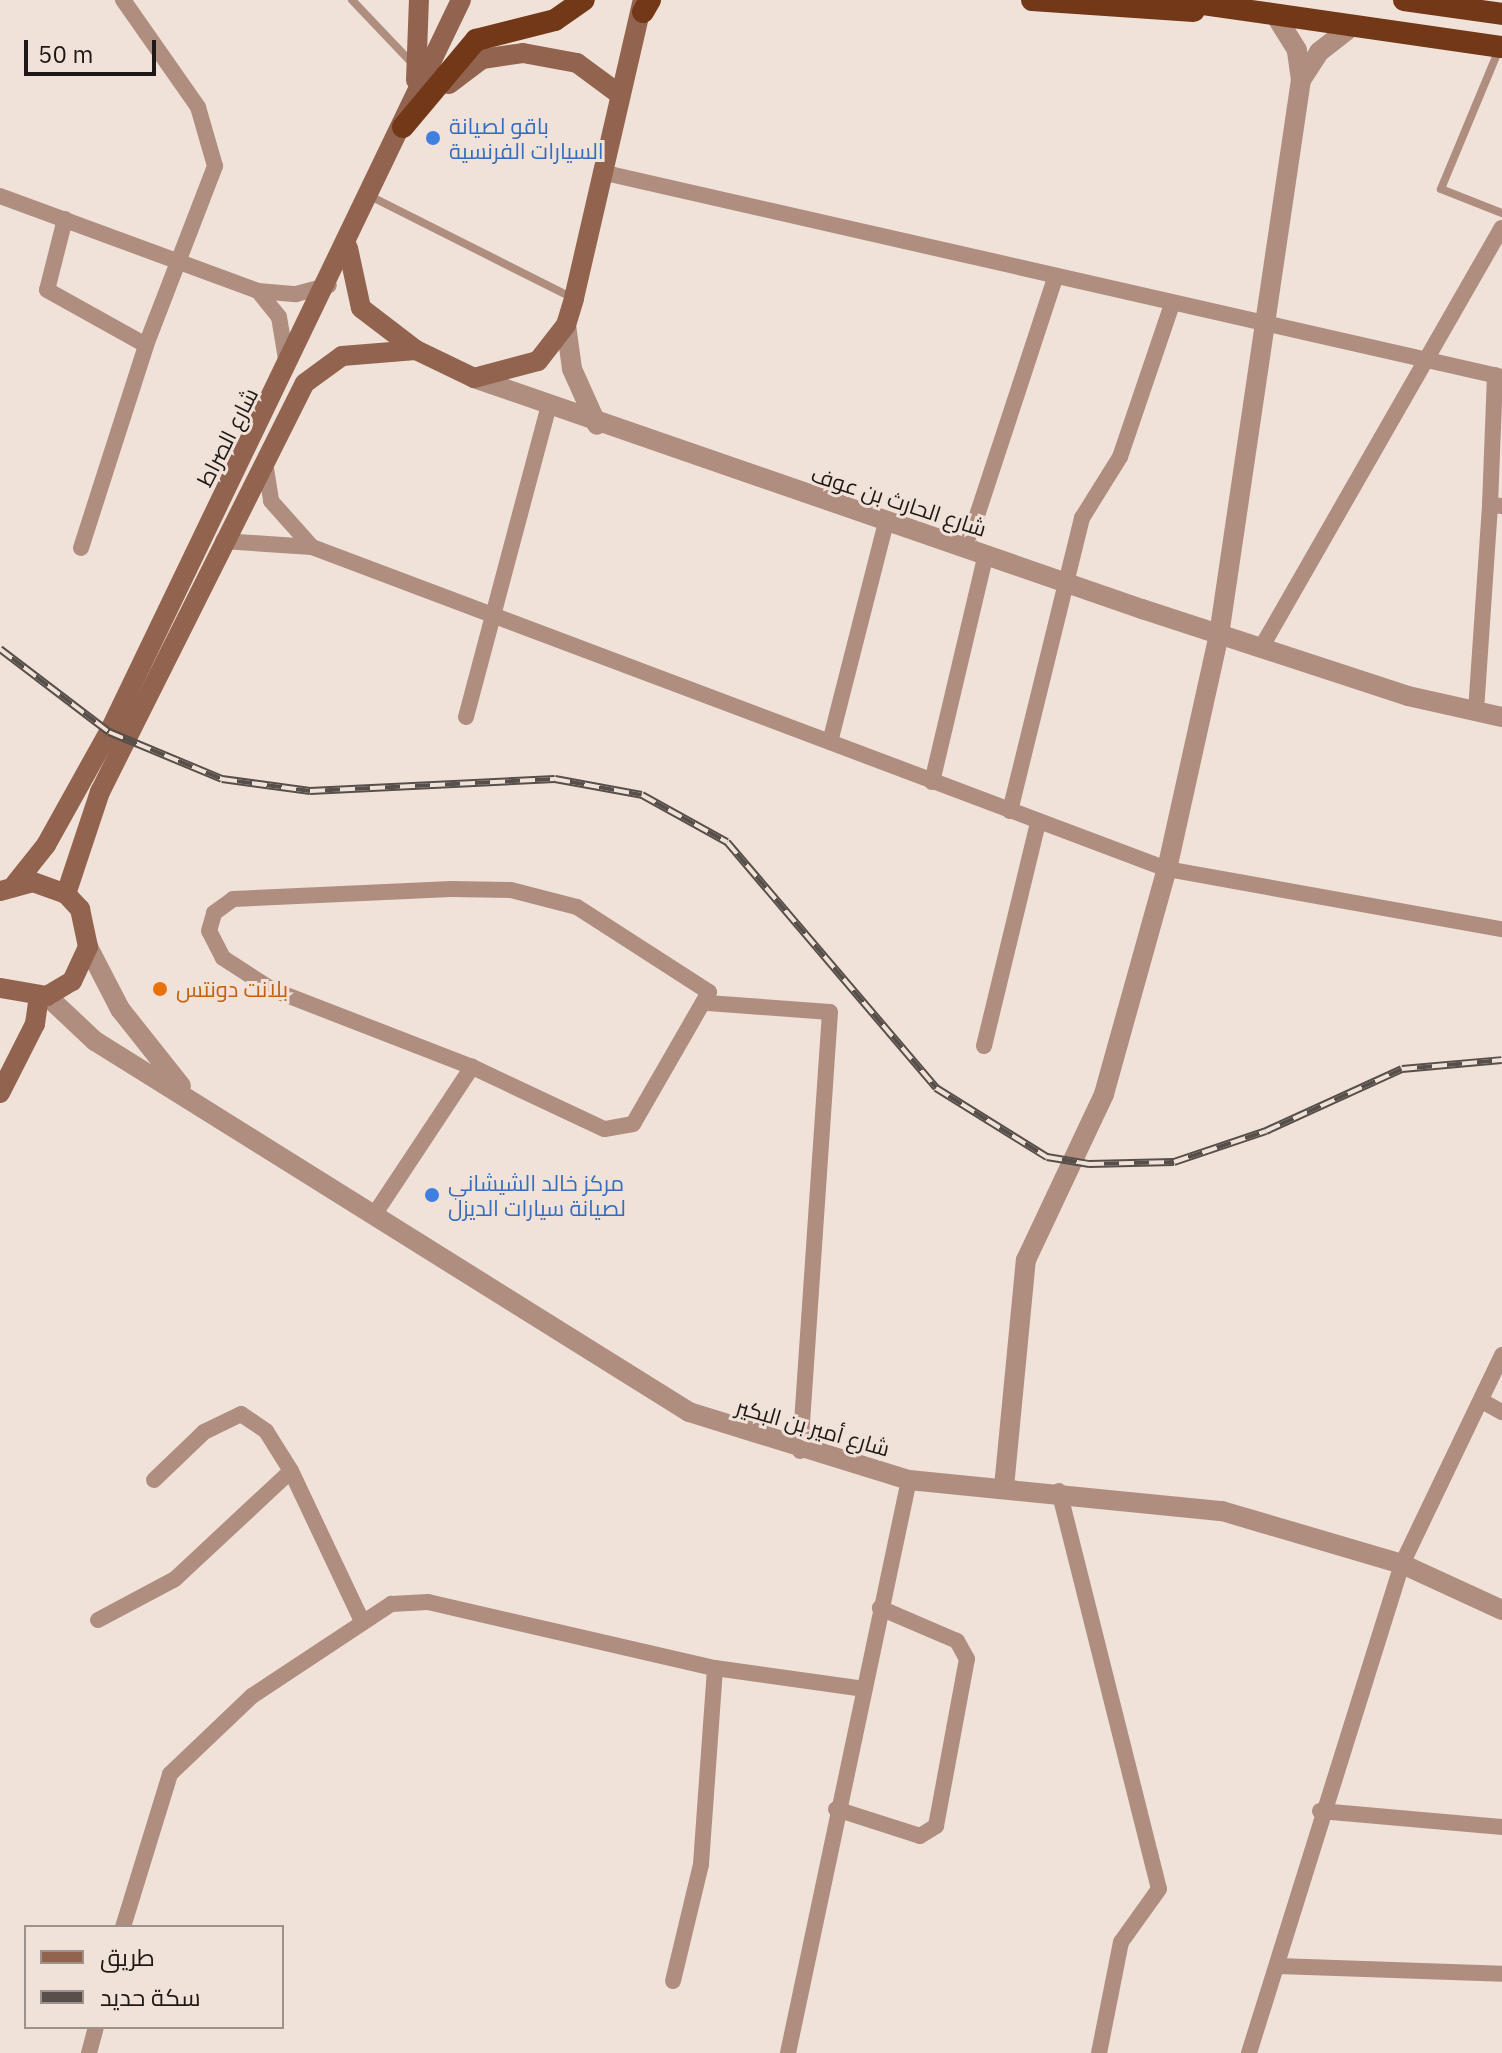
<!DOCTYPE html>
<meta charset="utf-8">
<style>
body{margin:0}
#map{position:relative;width:1502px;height:2053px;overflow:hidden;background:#f1e2d9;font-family:"IBM Plex Sans",Cairo,sans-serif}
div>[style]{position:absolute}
.service>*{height:8px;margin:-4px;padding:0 4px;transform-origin:4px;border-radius:4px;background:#af8e80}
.minor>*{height:16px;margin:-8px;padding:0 8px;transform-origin:8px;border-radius:8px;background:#af8e80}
.tertiary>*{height:20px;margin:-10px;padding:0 10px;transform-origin:10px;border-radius:10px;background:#af8e80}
.secondary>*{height:20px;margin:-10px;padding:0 10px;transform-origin:10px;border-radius:10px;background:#92644f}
.trunk>*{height:22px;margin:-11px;padding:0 11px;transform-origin:11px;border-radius:11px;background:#723818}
.rail>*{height:8px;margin-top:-4px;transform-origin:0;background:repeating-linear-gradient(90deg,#f1e2d9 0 15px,#574f4a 0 30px);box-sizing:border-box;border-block:2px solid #574f4a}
.dots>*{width:22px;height:22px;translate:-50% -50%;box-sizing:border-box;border:4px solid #f1e2d9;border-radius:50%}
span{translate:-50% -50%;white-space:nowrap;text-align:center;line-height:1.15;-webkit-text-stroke:6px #f1e2d9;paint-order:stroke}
.shop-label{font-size:22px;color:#366cbe}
.left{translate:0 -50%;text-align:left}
.street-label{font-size:22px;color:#1e1916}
.food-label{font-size:22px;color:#c56008}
.legend{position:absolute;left:24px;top:1925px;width:260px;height:104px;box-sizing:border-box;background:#f1e2d9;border:2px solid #9d928b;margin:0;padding:10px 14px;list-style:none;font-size:24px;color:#1e1916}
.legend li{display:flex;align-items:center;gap:16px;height:40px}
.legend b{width:40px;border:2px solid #9d928b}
.scale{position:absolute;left:24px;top:40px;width:132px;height:36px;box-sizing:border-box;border:4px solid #1e1916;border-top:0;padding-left:10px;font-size:24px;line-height:28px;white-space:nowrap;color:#1e1916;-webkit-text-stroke:6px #f1e2d9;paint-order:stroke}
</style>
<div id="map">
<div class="service">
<div style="left:352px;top:0;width:90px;rotate:46.4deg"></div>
<div style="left:1500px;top:47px;width:154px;rotate:112.6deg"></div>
<div style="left:1441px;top:189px;width:66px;rotate:21.5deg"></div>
<div style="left:370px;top:196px;width:227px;rotate:26.7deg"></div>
</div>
<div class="minor">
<div style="left:601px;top:172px;width:924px;rotate:12.82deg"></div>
<div style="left:0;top:196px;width:275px;rotate:20.2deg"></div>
<div style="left:258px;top:291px;width:38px;rotate:5deg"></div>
<div style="left:296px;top:294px;width:34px;rotate:-15deg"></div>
<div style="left:65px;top:219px;width:73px;rotate:104.2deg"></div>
<div style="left:47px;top:290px;width:113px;rotate:29.1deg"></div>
<div style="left:258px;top:291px;width:33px;rotate:51deg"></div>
<div style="left:279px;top:317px;width:49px;rotate:80.5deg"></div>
<div style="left:1495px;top:375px;width:130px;rotate:92.2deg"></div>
<div style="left:1490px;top:505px;width:12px;rotate:5deg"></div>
<div style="left:265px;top:462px;width:39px;rotate:81deg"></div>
<div style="left:271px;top:501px;width:62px;rotate:48.3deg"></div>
<div style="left:223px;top:541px;width:89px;rotate:3.9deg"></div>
<div style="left:312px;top:547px;width:914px;rotate:20.64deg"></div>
<div style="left:1167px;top:869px;width:340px;rotate:10.2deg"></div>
<div style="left:81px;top:548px;width:213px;rotate:-72.2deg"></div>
<div style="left:146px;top:345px;width:192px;rotate:-68.9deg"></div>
<div style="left:215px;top:166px;width:61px;rotate:-106.1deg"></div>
<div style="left:198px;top:107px;width:131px;rotate:-125deg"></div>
<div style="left:966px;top:549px;width:287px;rotate:-71.8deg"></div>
<div style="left:1261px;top:648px;width:484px;rotate:-60.2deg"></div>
<div style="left:1476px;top:711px;width:206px;rotate:-86.1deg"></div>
<div style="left:466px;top:717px;width:319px;rotate:-75.1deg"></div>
<div style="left:830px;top:742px;width:226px;rotate:-75.7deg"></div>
<div style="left:932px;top:782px;width:234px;rotate:-76.7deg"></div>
<div style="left:1010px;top:811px;width:302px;rotate:-76.2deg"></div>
<div style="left:1082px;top:518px;width:72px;rotate:-58.1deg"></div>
<div style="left:1120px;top:457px;width:162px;rotate:-71.2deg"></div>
<div style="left:451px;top:889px;width:60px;rotate:1deg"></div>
<div style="left:511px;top:890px;width:68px;rotate:14.4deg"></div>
<div style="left:577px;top:907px;width:157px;rotate:32.8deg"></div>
<div style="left:709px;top:992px;width:152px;rotate:119.9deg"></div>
<div style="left:633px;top:1124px;width:29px;rotate:170deg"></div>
<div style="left:604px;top:1129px;width:146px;rotate:-154.8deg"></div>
<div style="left:472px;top:1067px;width:216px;rotate:-158.8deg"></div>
<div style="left:271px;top:989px;width:57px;rotate:-147.1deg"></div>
<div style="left:223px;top:958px;width:30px;rotate:-117deg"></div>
<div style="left:209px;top:931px;width:19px;rotate:-74deg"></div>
<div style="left:214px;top:913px;width:24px;rotate:-36deg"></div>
<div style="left:233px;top:899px;width:218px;rotate:-2.6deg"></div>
<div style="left:708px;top:1003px;width:122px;rotate:4.2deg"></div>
<div style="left:830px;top:1012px;width:440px;rotate:93.9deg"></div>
<div style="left:984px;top:1046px;width:230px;rotate:-76.4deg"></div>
<div style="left:374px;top:1215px;width:178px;rotate:-56.5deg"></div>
<div style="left:1482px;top:1401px;width:23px;rotate:29deg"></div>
<div style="left:154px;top:1480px;width:69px;rotate:-43.8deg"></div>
<div style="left:204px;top:1432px;width:41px;rotate:-25.9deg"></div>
<div style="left:241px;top:1414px;width:30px;rotate:34deg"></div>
<div style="left:266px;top:1431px;width:47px;rotate:58deg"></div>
<div style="left:1059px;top:1491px;width:410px;rotate:75.9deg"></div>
<div style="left:1159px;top:1889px;width:65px;rotate:125.6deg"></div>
<div style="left:1121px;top:1942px;width:113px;rotate:101.2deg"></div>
<div style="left:98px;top:1620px;width:87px;rotate:-28deg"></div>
<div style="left:175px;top:1579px;width:158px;rotate:-43deg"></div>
<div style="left:291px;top:1471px;width:164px;rotate:64.7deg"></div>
<div style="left:836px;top:1809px;width:88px;rotate:17.8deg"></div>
<div style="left:920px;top:1836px;width:19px;rotate:-32deg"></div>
<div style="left:936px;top:1826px;width:170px;rotate:-79.5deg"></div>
<div style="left:967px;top:1659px;width:21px;rotate:-119deg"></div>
<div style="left:957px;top:1641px;width:84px;rotate:-156.8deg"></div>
<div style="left:1320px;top:1811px;width:183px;rotate:5deg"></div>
<div style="left:123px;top:1927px;width:160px;rotate:-72.9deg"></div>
<div style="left:170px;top:1774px;width:113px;rotate:-43.6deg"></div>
<div style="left:252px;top:1696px;width:167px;rotate:-33.5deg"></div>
<div style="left:391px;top:1604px;width:37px;rotate:-3deg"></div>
<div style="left:428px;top:1602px;width:294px;rotate:13deg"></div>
<div style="left:715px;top:1668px;width:151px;rotate:8deg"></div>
<div style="left:1278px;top:1966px;width:224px;rotate:2deg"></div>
<div style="left:673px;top:1981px;width:120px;rotate:-76.5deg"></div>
<div style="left:701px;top:1864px;width:196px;rotate:-85.9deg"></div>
<div style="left:89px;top:2053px;width:27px;rotate:-75deg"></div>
<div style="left:788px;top:2053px;width:586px;rotate:-78.08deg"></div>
<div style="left:1249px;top:2053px;width:512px;rotate:-72.63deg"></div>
<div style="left:1402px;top:1564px;width:232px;rotate:-64.4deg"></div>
</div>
<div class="tertiary">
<div style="left:1301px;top:80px;width:33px;rotate:-57deg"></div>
<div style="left:1319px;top:52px;width:41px;rotate:-38deg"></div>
<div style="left:566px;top:325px;width:44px;rotate:82.2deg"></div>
<div style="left:572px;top:369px;width:61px;rotate:65.9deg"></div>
<div style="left:474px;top:378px;width:707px;rotate:19.08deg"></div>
<div style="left:1142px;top:609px;width:280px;rotate:18.1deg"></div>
<div style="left:1408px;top:696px;width:96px;rotate:12.6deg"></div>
<div style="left:88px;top:947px;width:70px;rotate:62.7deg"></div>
<div style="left:120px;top:1009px;width:98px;rotate:51.6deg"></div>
<div style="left:47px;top:996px;width:66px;rotate:43.2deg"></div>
<div style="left:95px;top:1041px;width:700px;rotate:31.99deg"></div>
<div style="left:689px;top:1412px;width:230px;rotate:17.2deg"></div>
<div style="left:909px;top:1480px;width:315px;rotate:5.7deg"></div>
<div style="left:1222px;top:1511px;width:188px;rotate:16.4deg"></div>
<div style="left:1402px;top:1564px;width:110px;rotate:24.7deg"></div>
<div style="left:1004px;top:1487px;width:228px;rotate:-84.5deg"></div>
<div style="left:1026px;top:1260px;width:183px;rotate:-64.8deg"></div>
<div style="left:1104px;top:1094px;width:234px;rotate:-74.4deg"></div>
<div style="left:1167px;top:869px;width:240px;rotate:-77.5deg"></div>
<div style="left:1219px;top:635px;width:561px;rotate:-81.6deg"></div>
<div style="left:1301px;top:80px;width:30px;rotate:-98deg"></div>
<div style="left:1297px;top:50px;width:40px;rotate:-122deg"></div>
</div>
<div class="secondary">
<div style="left:416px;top:80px;width:80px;rotate:-87.9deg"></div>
<div style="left:449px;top:84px;width:41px;rotate:-37.1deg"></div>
<div style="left:482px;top:59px;width:41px;rotate:-8.3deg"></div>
<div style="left:523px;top:53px;width:55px;rotate:10.5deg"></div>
<div style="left:577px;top:63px;width:52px;rotate:36.4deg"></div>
<div style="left:348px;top:248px;width:61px;rotate:77.8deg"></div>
<div style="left:361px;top:308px;width:69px;rotate:37.4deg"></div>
<div style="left:416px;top:350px;width:64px;rotate:25.8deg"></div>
<div style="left:474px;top:378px;width:66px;rotate:-14.9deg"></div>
<div style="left:538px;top:361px;width:46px;rotate:-52.1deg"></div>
<div style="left:566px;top:325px;width:28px;rotate:-73deg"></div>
<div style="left:574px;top:298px;width:306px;rotate:-77deg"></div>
<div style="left:15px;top:884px;width:50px;rotate:-51.5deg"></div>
<div style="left:46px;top:845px;width:129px;rotate:-60.9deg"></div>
<div style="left:109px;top:732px;width:812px;rotate:-64.32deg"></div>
<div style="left:0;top:891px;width:34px;rotate:-15deg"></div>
<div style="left:33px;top:882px;width:35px;rotate:20deg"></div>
<div style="left:66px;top:894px;width:21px;rotate:47deg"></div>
<div style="left:80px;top:909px;width:39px;rotate:78deg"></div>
<div style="left:88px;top:947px;width:38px;rotate:115deg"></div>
<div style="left:72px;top:981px;width:29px;rotate:149deg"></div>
<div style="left:47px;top:996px;width:48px;rotate:-170.3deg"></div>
<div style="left:66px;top:894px;width:108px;rotate:-71.6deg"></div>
<div style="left:100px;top:792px;width:457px;rotate:-63.4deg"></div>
<div style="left:305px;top:383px;width:46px;rotate:-36.1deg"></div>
<div style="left:342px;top:356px;width:74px;rotate:-4.6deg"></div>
<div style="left:0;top:1093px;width:77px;rotate:-63.1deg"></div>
<div style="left:35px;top:1024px;width:27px;rotate:-82deg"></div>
</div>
<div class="trunk">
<div style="left:1032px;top:0;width:162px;rotate:3.9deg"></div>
<div style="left:1175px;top:0;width:330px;rotate:8.2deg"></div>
<div style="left:1404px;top:0;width:99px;rotate:8.1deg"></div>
<div style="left:643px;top:12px;width:14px;rotate:-60deg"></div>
<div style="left:403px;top:127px;width:114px;rotate:-50deg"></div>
<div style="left:476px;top:40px;width:81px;rotate:-14.2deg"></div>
<div style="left:555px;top:20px;width:35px;rotate:-35deg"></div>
</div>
<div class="rail">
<div style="left:0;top:649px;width:137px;rotate:37.3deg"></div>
<div style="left:109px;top:732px;width:122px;rotate:22.6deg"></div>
<div style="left:222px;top:779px;width:89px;rotate:7.8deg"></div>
<div style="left:310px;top:791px;width:245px;rotate:-2.8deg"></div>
<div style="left:555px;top:779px;width:88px;rotate:10.4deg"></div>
<div style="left:642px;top:795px;width:97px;rotate:28.9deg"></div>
<div style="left:727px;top:842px;width:323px;rotate:49.6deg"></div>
<div style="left:936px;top:1088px;width:131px;rotate:31.9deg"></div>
<div style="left:1047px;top:1157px;width:43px;rotate:9.5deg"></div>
<div style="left:1089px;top:1164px;width:85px;rotate:-1.3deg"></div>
<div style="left:1174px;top:1162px;width:97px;rotate:-18.6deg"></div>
<div style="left:1266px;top:1131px;width:149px;rotate:-24.5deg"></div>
<div style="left:1402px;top:1069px;width:100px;rotate:-5.1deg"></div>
</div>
<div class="dots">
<div style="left:433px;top:138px;background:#3f7fe0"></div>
<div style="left:160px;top:989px;background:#e8710a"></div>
<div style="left:432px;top:1195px;background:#3f7fe0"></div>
</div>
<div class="shop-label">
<span class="left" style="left:449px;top:138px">باقو لصيانة<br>السيارات الفرنسية</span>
<span class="left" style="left:448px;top:1195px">مركز خالد الشيشاني<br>لصيانة سيارات الديزل</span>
</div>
<div class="street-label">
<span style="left:227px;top:437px;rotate:-63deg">شارع الصراط</span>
<span style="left:899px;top:501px;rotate:18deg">شارع الحارث بن عوف</span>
<span style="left:813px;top:1427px;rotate:16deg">شارع أمير بن البكير</span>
</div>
<div class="food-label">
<span class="left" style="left:176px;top:989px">بلانت دونتس</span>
</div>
<ul class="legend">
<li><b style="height:10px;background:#92644f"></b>طريق</li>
<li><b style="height:10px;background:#574f4a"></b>سكة حديد</li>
</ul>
<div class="scale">50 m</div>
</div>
